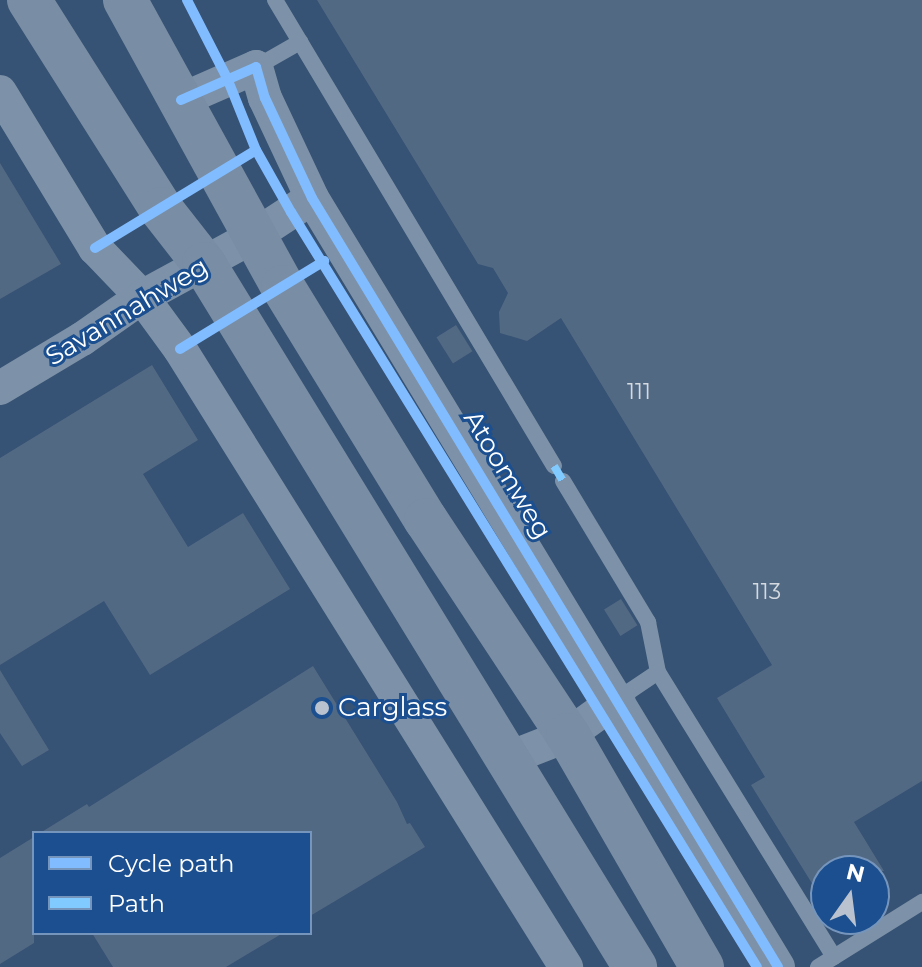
<!DOCTYPE html>
<style>
body{margin:0}
#map{position:relative;width:922px;height:967px;overflow:hidden;background:#365274;font-family:Montserrat,sans-serif}
div>[style]{position:absolute}
.building>*{inset:0;background:#526984;transform-origin:0 0}
.service>*{height:16px;margin:-8px;padding:0 8px;transform-origin:8px;border-radius:8px;background:#7d92a8}
.minor>*{height:34px;margin:-17px;padding:0 17px;transform-origin:17px;border-radius:17px;background:#7d92a8}
.secondary>*{height:44px;margin:-22px;padding:0 22px;transform-origin:22px;border-radius:22px;background:#798da4}
.quiet>*{height:8px;margin-top:-4px;transform-origin:0;background:repeating-linear-gradient(90deg,#80caff 0 16px,transparent 0 24px)}
.cycleway>*{height:10px;margin:-5px;padding:0 5px;transform-origin:5px;border-radius:5px;background:#80bcff}
.dots>*{width:22px;height:22px;translate:-50% -50%;box-sizing:border-box;border:4px solid #1b4f8f;border-radius:50%}
span{translate:-50% -50%;white-space:nowrap;text-align:center;line-height:1.15;-webkit-text-stroke:6px #1b4f8f;paint-order:stroke}
.number-label{font-size:22px;color:#d4dae0}
.number-label span{-webkit-text-stroke-width:0}
.street-label{font-size:26px;color:#fff}
.poi-label{font-size:26px;color:#fff}
.left{translate:0 -50%;text-align:left}
.legend{position:absolute;left:32px;top:831px;width:280px;height:104px;box-sizing:border-box;background:#1b4f8f;border:2px solid #7695bc;margin:0;padding:10px 14px;list-style:none;font-size:24px;color:#fff}
.legend li{display:flex;align-items:center;gap:16px;height:40px}
.legend b{width:40px;border:2px solid #7695bc}
.north{position:absolute;left:810px;top:855px;width:80px;height:80px;box-sizing:border-box;background:#1b4f8f;border:2px solid #7695bc;border-radius:50%;rotate:14deg;font-size:22px;font-weight:700;line-height:32px;text-align:center;color:#fff}
.north::after{content:'';display:block;margin:auto;width:28px;height:36px;background:#b9c2ce;clip-path:polygon(50% 0,100% 100%,50% 72%,0 100%)}
</style>
<div id="map">
<div class="building">
<div style="clip-path:polygon(317px 0,922px 0,922px 781px,854px 822px,884px 871px,826px 871px,826px 906px,751px 785px,765px 777px,717px 698px,772px 665px,561px 318px,527px 341px,500px 333px,499px 312px,508px 293px,493px 268px,478px 264px)"></div>
<div style="clip-path:polygon(0 163px,61px 264px,0 299px)"></div>
<div style="left:456px;top:325px;width:31px;height:23px;rotate:58deg"></div>
<div style="clip-path:polygon(152px 365px,198px 440px,143px 474px,188px 547px,243px 513px,290px 589px,150px 675px,104px 601px,0 665px,0 458px)"></div>
<div style="left:621px;top:599px;width:31px;height:20px;rotate:58deg"></div>
<div style="clip-path:polygon(313px 666px,397px 802px,407px 824px,410px 823px,425px 847px,357px 888px,310px 916px,310px 833px,40px 833px,87px 804px,89px 807px)"></div>
<div style="clip-path:polygon(0 670px,49px 750px,22px 766px,0 733px)"></div>
<div style="clip-path:polygon(34px 837px,34px 943px,0 964px,0 858px)"></div>
<div style="clip-path:polygon(92px 933px,283px 933px,226px 967px,113px 967px)"></div>
</div>
<div class="service">
<div style="left:275px;top:0;width:543px;rotate:59.09deg"></div>
<div style="left:256px;top:67px;width:51px;rotate:-29.6deg"></div>
<div style="left:563px;top:481px;width:165px;rotate:58.9deg"></div>
<div style="left:648px;top:622px;width:51px;rotate:78.7deg"></div>
<div style="left:658px;top:672px;width:335px;rotate:58.3deg"></div>
<div style="left:618px;top:699px;width:48px;rotate:-34deg"></div>
<div style="left:818px;top:967px;width:123px;rotate:-32deg"></div>
</div>
<div class="minor">
<div style="left:0;top:92px;width:183px;rotate:58.7deg"></div>
<div style="left:95px;top:248px;width:68px;rotate:46.2deg"></div>
<div style="left:142px;top:297px;width:64px;rotate:53.8deg"></div>
<div style="left:180px;top:349px;width:729px;rotate:58.01deg"></div>
<div style="left:181px;top:100px;width:82px;rotate:-23.7deg"></div>
<div style="left:256px;top:67px;width:32px;rotate:74deg"></div>
<div style="left:265px;top:98px;width:110px;rotate:64.8deg"></div>
<div style="left:312px;top:198px;width:899px;rotate:58.78deg"></div>
<div style="left:0;top:388px;width:96px;rotate:-30.9deg"></div>
<div style="left:82px;top:339px;width:73px;rotate:-35deg"></div>
<div style="left:142px;top:297px;width:128px;rotate:-28.6deg"></div>
<div style="left:254px;top:236px;width:69px;rotate:-33.2deg"></div>
<div style="left:507px;top:759px;width:66px;rotate:-21.5deg"></div>
<div style="left:568px;top:735px;width:62px;rotate:-35.8deg"></div>
</div>
<div class="secondary">
<div style="left:29px;top:0;width:247px;rotate:57.7deg"></div>
<div style="left:161px;top:209px;width:70px;rotate:52deg"></div>
<div style="left:204px;top:264px;width:825px;rotate:58.49deg"></div>
<div style="left:125px;top:0;width:328px;rotate:61.2deg"></div>
<div style="left:283px;top:287px;width:273px;rotate:58.5deg"></div>
<div style="left:426px;top:520px;width:258px;rotate:56.6deg"></div>
<div style="left:568px;top:735px;width:268px;rotate:60deg"></div>
</div>
<div class="quiet">
<div style="left:554px;top:466px;width:17px;rotate:59deg"></div>
</div>
<div class="cycleway">
<div style="left:187px;top:0;width:88px;rotate:62.9deg"></div>
<div style="left:227px;top:78px;width:78px;rotate:68.1deg"></div>
<div style="left:256px;top:150px;width:71px;rotate:60.6deg"></div>
<div style="left:291px;top:212px;width:887px;rotate:58.32deg"></div>
<div style="left:181px;top:100px;width:82px;rotate:-23.7deg"></div>
<div style="left:256px;top:67px;width:32px;rotate:74deg"></div>
<div style="left:265px;top:98px;width:110px;rotate:64.8deg"></div>
<div style="left:312px;top:198px;width:899px;rotate:58.78deg"></div>
<div style="left:95px;top:248px;width:188px;rotate:-31.3deg"></div>
<div style="left:180px;top:349px;width:169px;rotate:-31.4deg"></div>
</div>
<div class="dots">
<div style="left:322px;top:708px;background:#b9c2ce"></div>
</div>
<div class="number-label">
<span style="left:639px;top:392px">111</span>
<span style="left:767px;top:592px">113</span>
</div>
<div class="street-label">
<span style="left:127px;top:312px;rotate:-31deg">Savannahweg</span>
<span style="left:507px;top:475px;rotate:59deg">Atoomweg</span>
</div>
<div class="poi-label">
<span class="left" style="left:338px;top:708px">Carglass</span>
</div>
<ul class="legend">
<li><b style="height:10px;background:#80bcff"></b>Cycle path</li>
<li><b style="height:10px;background:#80caff"></b>Path</li>
</ul>
<div class="north">N</div>
</div>
